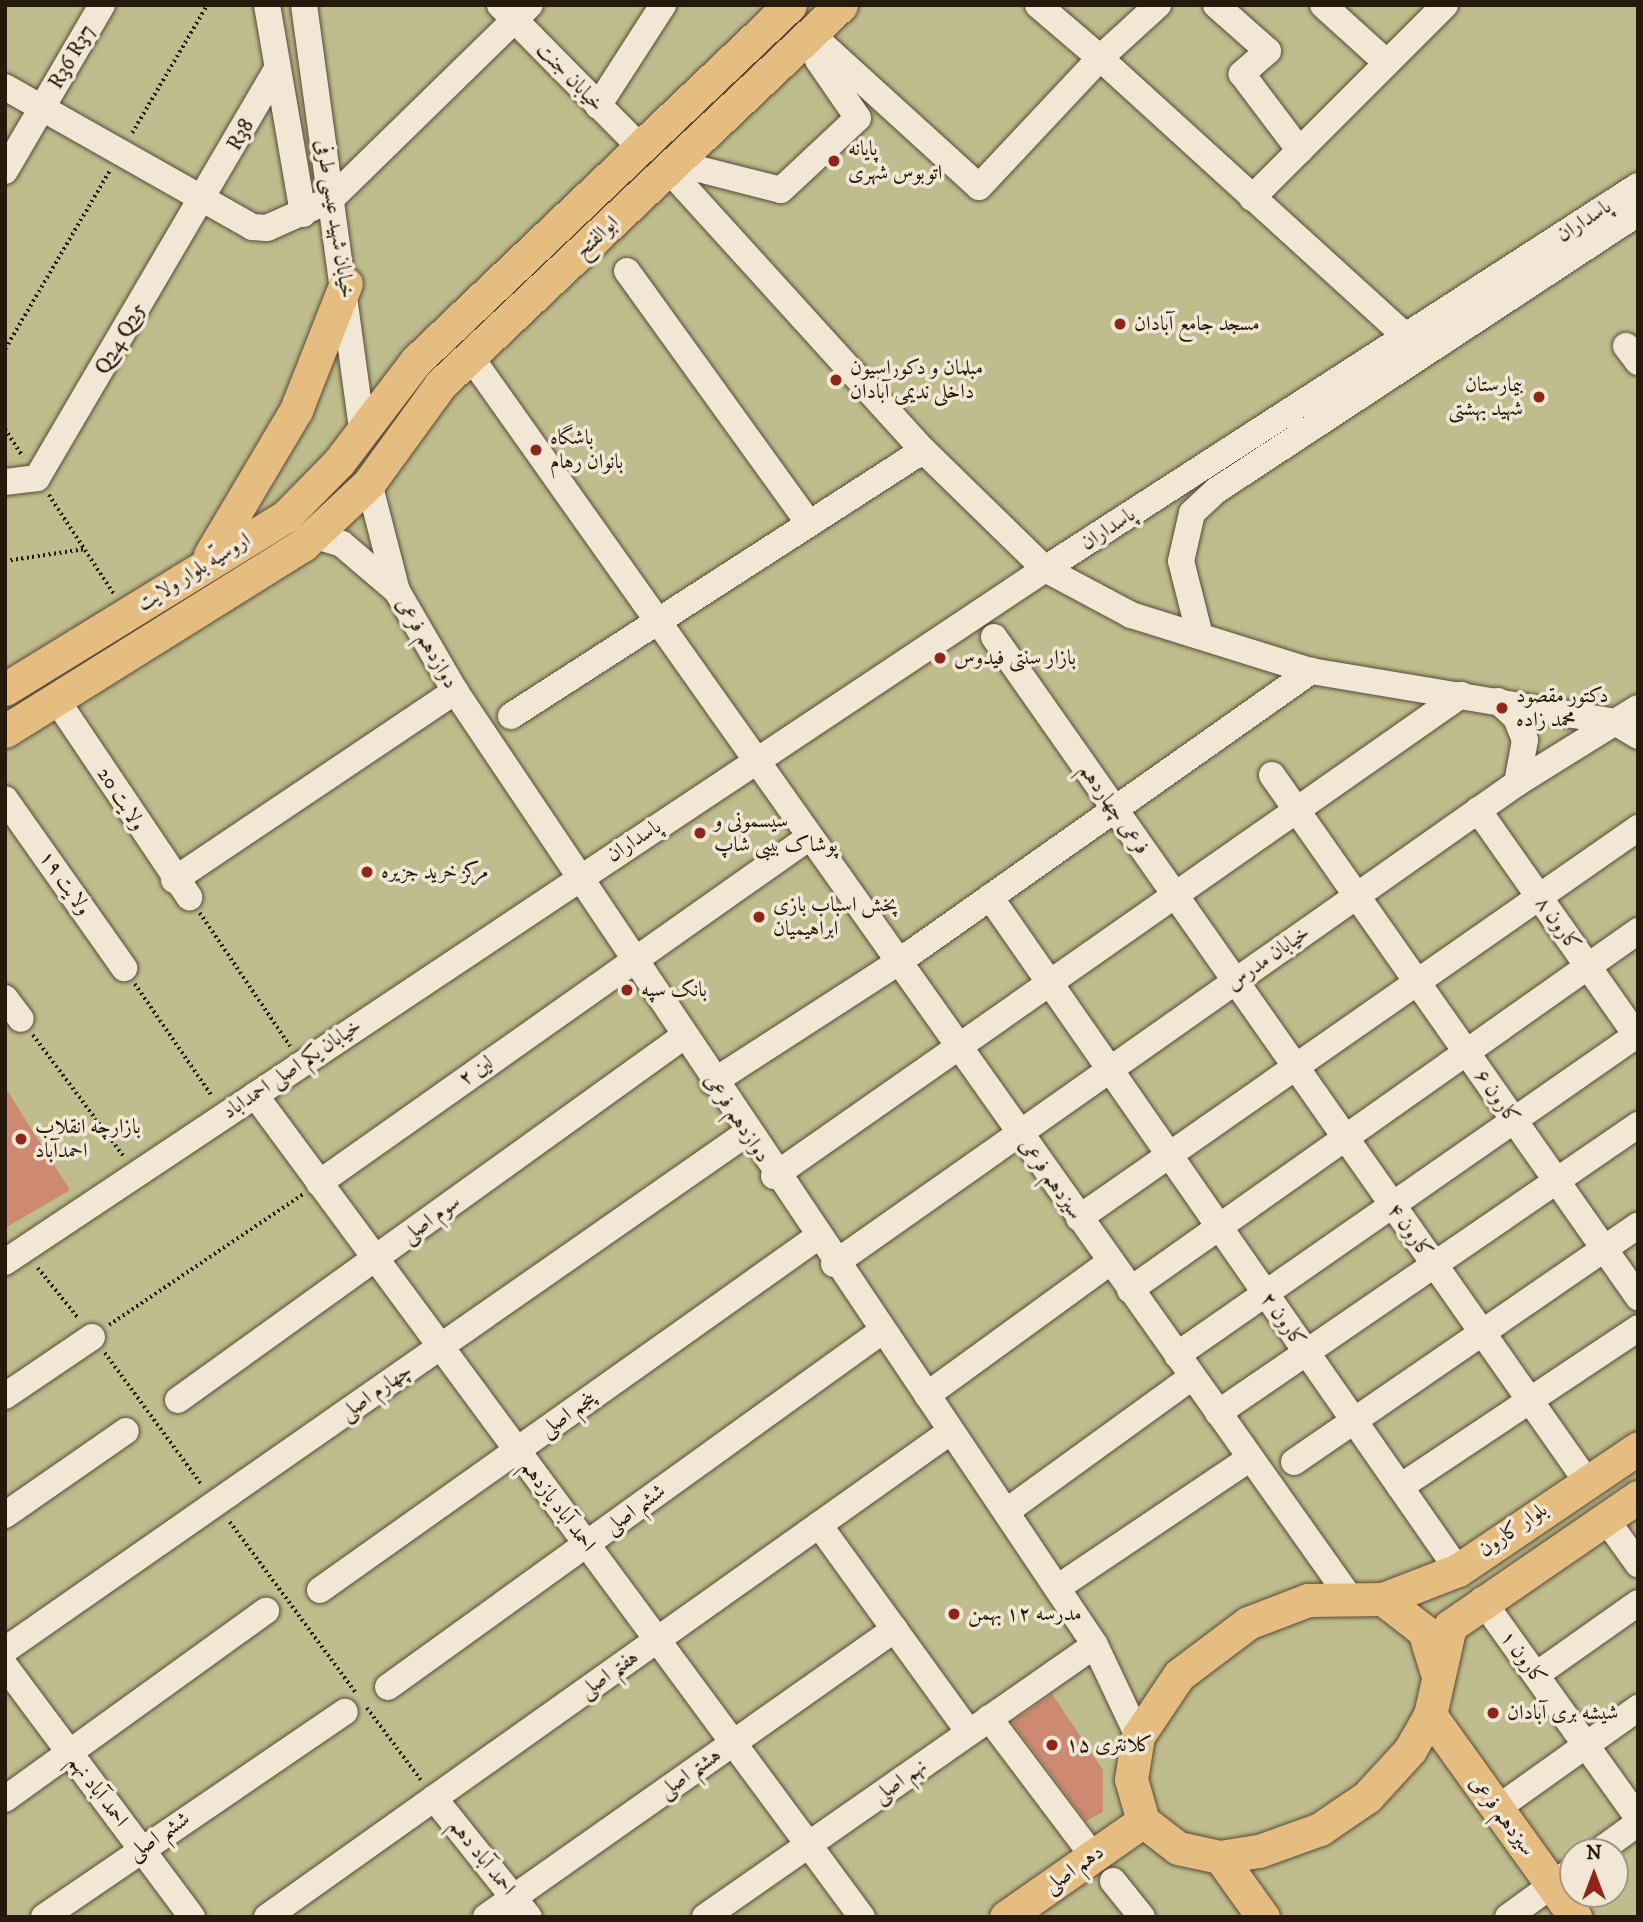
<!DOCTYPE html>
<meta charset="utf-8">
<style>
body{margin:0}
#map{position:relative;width:1643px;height:1922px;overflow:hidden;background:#ebdabf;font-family:"IM FELL DW Pica",Amiri,serif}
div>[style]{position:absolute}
.green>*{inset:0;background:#bfbd8d}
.building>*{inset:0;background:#cd8971}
.path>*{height:3.5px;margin-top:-1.75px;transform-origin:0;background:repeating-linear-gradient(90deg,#27190b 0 2px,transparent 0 5.5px)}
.roads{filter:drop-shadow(0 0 2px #584938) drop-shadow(0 0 2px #584938)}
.minor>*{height:26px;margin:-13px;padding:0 13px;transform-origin:13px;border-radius:13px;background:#f2e7d5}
.major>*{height:33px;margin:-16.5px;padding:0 16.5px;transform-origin:16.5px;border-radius:16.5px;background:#e6bd80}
.dots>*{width:19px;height:19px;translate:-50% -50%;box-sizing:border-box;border:4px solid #f2e7d5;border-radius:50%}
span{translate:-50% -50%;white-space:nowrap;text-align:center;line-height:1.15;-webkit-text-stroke:7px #f2e7d5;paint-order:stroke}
.street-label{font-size:21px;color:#27190b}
.poi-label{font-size:21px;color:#27190b}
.left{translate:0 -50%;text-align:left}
.right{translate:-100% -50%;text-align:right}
.frame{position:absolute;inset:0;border:7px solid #27190b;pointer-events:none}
.north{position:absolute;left:1559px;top:1838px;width:70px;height:70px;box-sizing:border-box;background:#f2e7d5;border:2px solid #a19584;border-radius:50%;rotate:0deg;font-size:19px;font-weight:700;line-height:28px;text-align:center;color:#27190b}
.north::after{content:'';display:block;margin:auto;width:24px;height:32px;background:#8f2418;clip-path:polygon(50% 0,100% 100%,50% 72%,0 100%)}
</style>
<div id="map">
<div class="green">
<div style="clip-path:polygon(evenodd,5px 5px,1638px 5px,1638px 1917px,5px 1917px,5px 5px,1573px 1852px,1615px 1852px,1615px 1894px,1573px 1894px,1573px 1852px)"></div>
</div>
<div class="building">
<div style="clip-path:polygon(5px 1087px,70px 1190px,5px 1228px)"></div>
<div style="clip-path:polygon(1052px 1694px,1103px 1770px,1103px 1812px,1086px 1821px,1012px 1722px)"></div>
</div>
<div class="path">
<div style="left:132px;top:133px;width:148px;rotate:-59.6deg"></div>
<div style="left:5px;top:349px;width:208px;rotate:-59.6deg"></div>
<div style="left:5px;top:429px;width:33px;rotate:57deg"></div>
<div style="left:49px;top:495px;width:118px;rotate:56.7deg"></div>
<div style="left:5px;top:561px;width:81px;rotate:-8.5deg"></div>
<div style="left:200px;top:913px;width:161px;rotate:55.9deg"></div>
<div style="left:135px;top:984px;width:136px;rotate:55.5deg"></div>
<div style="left:33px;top:1035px;width:154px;rotate:53.2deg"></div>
<div style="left:38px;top:1268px;width:65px;rotate:51.2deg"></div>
<div style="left:109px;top:1325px;width:234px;rotate:-34deg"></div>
<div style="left:105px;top:1353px;width:164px;rotate:53.7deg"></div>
<div style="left:230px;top:1522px;width:212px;rotate:53.6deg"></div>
<div style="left:367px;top:1708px;width:90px;rotate:53.1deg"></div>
</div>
<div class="roads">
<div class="minor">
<div style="left:267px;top:5px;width:212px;rotate:80.2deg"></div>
<div style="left:304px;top:5px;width:432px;rotate:82.2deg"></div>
<div style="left:500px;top:5px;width:201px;rotate:45.4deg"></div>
<div style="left:1038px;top:5px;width:82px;rotate:40.5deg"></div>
<div style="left:1100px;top:58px;width:79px;rotate:-42.4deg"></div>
<div style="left:1216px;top:5px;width:69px;rotate:41.5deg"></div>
<div style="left:1268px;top:51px;width:35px;rotate:139deg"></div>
<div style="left:1242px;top:74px;width:96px;rotate:53deg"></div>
<div style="left:1323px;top:5px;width:86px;rotate:42.2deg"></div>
<div style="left:811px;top:34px;width:227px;rotate:42.3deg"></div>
<div style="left:979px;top:187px;width:177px;rotate:-46.8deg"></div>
<div style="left:1100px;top:58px;width:415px;rotate:42.3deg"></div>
<div style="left:5px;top:87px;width:284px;rotate:29.5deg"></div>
<div style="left:252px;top:227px;width:15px;rotate:4deg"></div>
<div style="left:267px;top:228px;width:69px;rotate:-24deg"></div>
<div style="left:330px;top:200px;width:279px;rotate:-44.3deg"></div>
<div style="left:598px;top:106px;width:120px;rotate:-57.2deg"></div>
<div style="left:675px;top:163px;width:109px;rotate:14.3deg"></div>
<div style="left:781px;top:190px;width:105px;rotate:-43.1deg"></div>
<div style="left:858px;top:118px;width:70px;rotate:-124.6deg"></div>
<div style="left:818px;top:60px;width:19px;rotate:-106deg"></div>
<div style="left:668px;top:169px;width:379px;rotate:47.8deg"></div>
<div style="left:923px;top:450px;width:170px;rotate:44.3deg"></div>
<div style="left:1045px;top:569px;width:98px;rotate:28.1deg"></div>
<div style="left:1131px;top:615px;width:189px;rotate:17.3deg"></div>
<div style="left:1311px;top:671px;width:308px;rotate:9.5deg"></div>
<div style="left:1615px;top:722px;width:27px;rotate:31deg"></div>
<div style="left:5px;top:171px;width:192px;rotate:-59.7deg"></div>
<div style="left:1252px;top:198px;width:273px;rotate:-45deg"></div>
<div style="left:627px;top:271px;width:311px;rotate:54.2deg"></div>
<div style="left:1626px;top:346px;width:20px;rotate:53deg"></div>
<div style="left:470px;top:356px;width:1519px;rotate:54.68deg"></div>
<div style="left:5px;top:482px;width:32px;rotate:-7deg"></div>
<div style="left:37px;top:478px;width:474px;rotate:-59.6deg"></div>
<div style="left:369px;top:483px;width:112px;rotate:75.5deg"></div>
<div style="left:397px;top:591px;width:116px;rotate:59.9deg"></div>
<div style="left:455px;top:691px;width:1149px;rotate:56.14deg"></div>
<div style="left:1095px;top:1645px;width:101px;rotate:64.7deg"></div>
<div style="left:313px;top:535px;width:30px;rotate:17deg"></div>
<div style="left:342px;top:544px;width:72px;rotate:40.5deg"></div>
<div style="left:1200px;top:636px;width:77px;rotate:-104.2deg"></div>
<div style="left:1181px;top:561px;width:49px;rotate:-77.1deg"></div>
<div style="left:1192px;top:513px;width:34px;rotate:-43deg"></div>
<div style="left:1217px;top:490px;width:504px;rotate:-33.34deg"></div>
<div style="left:994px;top:637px;width:1029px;rotate:54.93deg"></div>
<div style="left:56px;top:699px;width:239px;rotate:56.1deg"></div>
<div style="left:1498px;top:701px;width:25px;rotate:43deg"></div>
<div style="left:1516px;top:718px;width:24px;rotate:68deg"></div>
<div style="left:1525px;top:740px;width:44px;rotate:100.5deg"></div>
<div style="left:511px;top:716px;width:490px;rotate:-32.8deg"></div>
<div style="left:1272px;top:775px;width:638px;rotate:54.96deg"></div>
<div style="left:5px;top:799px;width:207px;rotate:54.8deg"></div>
<div style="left:1478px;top:810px;width:279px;rotate:54.9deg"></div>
<div style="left:174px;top:880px;width:339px;rotate:-33.9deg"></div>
<div style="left:990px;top:897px;width:820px;rotate:55.19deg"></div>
<div style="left:5px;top:998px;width:26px;rotate:53deg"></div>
<div style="left:713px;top:1082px;width:219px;rotate:-32.9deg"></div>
<div style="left:897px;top:963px;width:507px;rotate:-35.2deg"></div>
<div style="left:255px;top:1095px;width:1022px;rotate:53.56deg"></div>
<div style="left:774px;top:1176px;width:839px;rotate:-35deg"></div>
<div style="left:319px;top:1183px;width:598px;rotate:-35.2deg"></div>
<div style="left:1079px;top:1218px;width:682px;rotate:-34.9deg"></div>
<div style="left:5px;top:1262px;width:1250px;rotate:-33.68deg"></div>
<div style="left:1045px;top:569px;width:706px;rotate:-32.86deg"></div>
<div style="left:834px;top:1264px;width:835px;rotate:-35.15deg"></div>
<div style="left:1517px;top:783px;width:142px;rotate:-31.8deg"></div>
<div style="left:1130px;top:1290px;width:622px;rotate:-35.25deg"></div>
<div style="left:1177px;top:1355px;width:562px;rotate:-34.85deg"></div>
<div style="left:927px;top:1395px;width:226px;rotate:-36deg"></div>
<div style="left:5px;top:1396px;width:105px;rotate:-34.1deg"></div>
<div style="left:178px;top:1400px;width:623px;rotate:-35.73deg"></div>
<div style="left:1218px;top:1413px;width:509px;rotate:-34.44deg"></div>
<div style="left:1294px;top:1462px;width:417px;rotate:-34.5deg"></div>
<div style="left:1400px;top:1487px;width:286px;rotate:-33.7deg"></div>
<div style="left:1007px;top:1511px;width:228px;rotate:-35.9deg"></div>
<div style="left:5px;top:1515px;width:147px;rotate:-34.8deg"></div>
<div style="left:1605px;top:1518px;width:57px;rotate:54.3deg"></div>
<div style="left:819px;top:1525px;width:256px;rotate:54.1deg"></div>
<div style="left:1057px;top:1588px;width:231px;rotate:-33.9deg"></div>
<div style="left:320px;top:1590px;width:608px;rotate:-35.36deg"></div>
<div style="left:1482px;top:1600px;width:268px;rotate:54.4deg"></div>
<div style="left:5px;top:1650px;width:904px;rotate:-34.87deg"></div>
<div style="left:5px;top:1666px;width:313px;rotate:53.3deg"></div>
<div style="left:1536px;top:1675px;width:125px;rotate:-35.2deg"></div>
<div style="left:388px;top:1687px;width:609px;rotate:-35.78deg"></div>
<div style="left:989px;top:1718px;width:173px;rotate:53deg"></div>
<div style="left:434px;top:1798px;width:152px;rotate:51.4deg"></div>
<div style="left:5px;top:1799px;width:322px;rotate:-35.8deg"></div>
<div style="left:1495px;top:1810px;width:176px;rotate:-35.5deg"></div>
<div style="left:1598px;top:1852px;width:49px;rotate:-35.9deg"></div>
<div style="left:1113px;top:1881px;width:46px;rotate:51.1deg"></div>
<div style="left:44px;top:1917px;width:364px;rotate:-34.3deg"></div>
<div style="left:267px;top:1917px;width:839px;rotate:-35.39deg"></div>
<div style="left:486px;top:1917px;width:500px;rotate:-35.15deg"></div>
<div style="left:705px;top:1917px;width:475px;rotate:-34.9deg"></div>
<div style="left:1508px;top:1917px;width:80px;rotate:-35.9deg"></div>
</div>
<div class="major">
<div style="left:210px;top:555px;width:169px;rotate:-59.3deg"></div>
<div style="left:296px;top:410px;width:136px;rotate:-68.5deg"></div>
<div style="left:5px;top:689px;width:330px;rotate:-31.6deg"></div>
<div style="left:286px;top:516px;width:76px;rotate:-45.5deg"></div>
<div style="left:339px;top:462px;width:127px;rotate:-52.7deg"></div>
<div style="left:416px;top:361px;width:516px;rotate:-43.59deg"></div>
<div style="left:5px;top:731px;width:351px;rotate:-32deg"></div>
<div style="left:303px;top:545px;width:91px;rotate:-43.2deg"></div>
<div style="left:369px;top:483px;width:122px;rotate:-54deg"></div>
<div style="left:441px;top:384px;width:551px;rotate:-43.46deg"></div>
<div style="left:1383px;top:1599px;width:80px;rotate:-21.1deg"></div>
<div style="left:1458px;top:1570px;width:217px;rotate:-34.1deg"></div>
<div style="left:1437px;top:1673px;width:44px;rotate:-107.2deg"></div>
<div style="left:1424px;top:1631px;width:52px;rotate:-142deg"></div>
<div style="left:1383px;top:1599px;width:75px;rotate:179.2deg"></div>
<div style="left:1308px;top:1600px;width:64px;rotate:159deg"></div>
<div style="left:1248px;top:1623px;width:86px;rotate:143deg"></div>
<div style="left:1179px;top:1675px;width:73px;rotate:123.9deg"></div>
<div style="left:1138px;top:1736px;width:44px;rotate:99.2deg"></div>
<div style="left:1131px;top:1779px;width:44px;rotate:74.1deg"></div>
<div style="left:1143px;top:1821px;width:44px;rotate:37.6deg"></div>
<div style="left:1178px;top:1848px;width:43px;rotate:12.1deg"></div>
<div style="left:1220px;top:1857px;width:39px;rotate:-9deg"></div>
<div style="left:1259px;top:1851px;width:65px;rotate:-19.8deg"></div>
<div style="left:1320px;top:1829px;width:57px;rotate:-34.2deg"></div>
<div style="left:1367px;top:1797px;width:64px;rotate:-47.5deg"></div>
<div style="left:1410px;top:1750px;width:40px;rotate:-60.3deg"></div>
<div style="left:1430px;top:1715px;width:91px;rotate:-77.3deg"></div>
<div style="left:1450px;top:1626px;width:228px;rotate:-34.5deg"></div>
<div style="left:1430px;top:1715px;width:249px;rotate:54.3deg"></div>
<div style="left:1220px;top:1857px;width:74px;rotate:54.4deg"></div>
<div style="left:1006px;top:1917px;width:167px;rotate:-35deg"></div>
</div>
</div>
<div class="dots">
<div style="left:834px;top:161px;background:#8f2418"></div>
<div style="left:1120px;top:324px;background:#8f2418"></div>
<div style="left:836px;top:380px;background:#8f2418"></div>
<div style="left:1539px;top:397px;background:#8f2418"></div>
<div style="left:536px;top:450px;background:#8f2418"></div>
<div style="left:940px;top:658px;background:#8f2418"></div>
<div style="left:1502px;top:708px;background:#8f2418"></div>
<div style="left:700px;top:833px;background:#8f2418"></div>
<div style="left:367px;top:872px;background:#8f2418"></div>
<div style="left:759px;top:917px;background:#8f2418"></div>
<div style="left:627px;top:990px;background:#8f2418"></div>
<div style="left:21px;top:1139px;background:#8f2418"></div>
<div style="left:954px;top:1614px;background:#8f2418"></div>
<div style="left:1493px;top:1713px;background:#8f2418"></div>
<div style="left:1052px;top:1745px;background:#8f2418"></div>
</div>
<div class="street-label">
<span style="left:72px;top:57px;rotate:-60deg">R36 R37</span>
<span style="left:570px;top:77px;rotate:46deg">خیابان جنت</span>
<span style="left:241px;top:135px;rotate:-61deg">R38</span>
<span style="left:335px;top:219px;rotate:81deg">خیابان شهید عیسی طرفی</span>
<span style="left:1584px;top:221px;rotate:-33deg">پاسداران</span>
<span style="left:597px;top:237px;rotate:-43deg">ابوالفتح</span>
<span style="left:121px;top:339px;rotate:-59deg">Q24 Q25</span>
<span style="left:1108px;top:529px;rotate:-33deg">پاسداران</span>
<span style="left:194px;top:572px;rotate:-32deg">اروسیّه بلوار ولایت</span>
<span style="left:427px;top:643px;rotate:60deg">دوازدهم فرعی</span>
<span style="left:121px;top:799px;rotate:57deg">ولایت 20</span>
<span style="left:1114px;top:809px;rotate:55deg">فرعی چهاردهم</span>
<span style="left:634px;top:841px;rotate:-33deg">پاسداران</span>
<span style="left:65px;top:883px;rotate:55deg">ولایت ۱۹</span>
<span style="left:1558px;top:924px;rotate:55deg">کارون ۸</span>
<span style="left:1268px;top:958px;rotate:-35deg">خیابان مدرس</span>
<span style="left:292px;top:1069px;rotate:-34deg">خیابان یکم اصلی احمداباد</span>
<span style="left:476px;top:1071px;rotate:-35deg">لین ۲</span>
<span style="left:1497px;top:1097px;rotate:55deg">کارون ۶</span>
<span style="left:737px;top:1118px;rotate:57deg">دوازدهم فرعی</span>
<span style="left:1051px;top:1179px;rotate:55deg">سیزدهم فرعی</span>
<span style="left:431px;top:1219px;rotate:-36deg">سوم اصلی</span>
<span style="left:1410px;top:1231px;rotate:55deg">کارون ۴</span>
<span style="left:1283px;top:1320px;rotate:55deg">کارون ۲</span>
<span style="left:376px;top:1392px;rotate:-35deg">چهارم اصلی</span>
<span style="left:568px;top:1414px;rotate:-35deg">پنجم اصلی</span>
<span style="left:558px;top:1506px;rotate:53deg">احمد آباد یازدهم</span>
<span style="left:635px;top:1509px;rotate:-36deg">ششم اصلی</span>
<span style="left:1513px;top:1530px;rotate:-35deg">بلوار کارون</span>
<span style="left:1523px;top:1658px;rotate:54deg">کارون ۱</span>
<span style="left:609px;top:1674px;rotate:-35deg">هفتم اصلی</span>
<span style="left:690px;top:1773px;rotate:-35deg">هشتم اصلی</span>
<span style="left:900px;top:1781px;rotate:-35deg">نهم اصلی</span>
<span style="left:98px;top:1791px;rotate:53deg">احمد آباد نهم</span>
<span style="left:1502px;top:1816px;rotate:53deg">سیزدهم فرعی</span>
<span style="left:159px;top:1836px;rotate:-34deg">ششم اصلی</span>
<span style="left:482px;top:1857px;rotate:51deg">احمد آباد دهم</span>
<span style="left:1074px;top:1869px;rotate:-35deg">دهم اصلی</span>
</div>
<div class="poi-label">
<span class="left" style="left:848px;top:161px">پایانه<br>اتوبوس شهری</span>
<span class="left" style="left:1134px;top:324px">مسجد جامع آبادان</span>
<span class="left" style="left:850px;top:380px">مبلمان و دکوراسیون<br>داخلی ندیمی آبادان</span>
<span class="right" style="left:1523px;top:397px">بیمارستان<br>شهید بهشتی</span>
<span class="left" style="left:550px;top:450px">باشگاه<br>بانوان رهام</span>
<span class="left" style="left:954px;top:658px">بازار سنتی فیدوس</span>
<span class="left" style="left:1516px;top:708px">دكتور مقصود<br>محمد زاده</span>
<span class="left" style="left:714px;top:833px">سیسمونی و<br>پوشاک بیبی شاپ</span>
<span class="left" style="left:381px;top:872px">مرکز خرید جزیره</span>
<span class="left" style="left:773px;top:917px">پخش اسباب بازی<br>ابراهیمیان</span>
<span class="left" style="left:641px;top:990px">بانک سپه</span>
<span class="left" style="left:35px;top:1139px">بازارچه انقلاب<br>احمدآباد</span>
<span class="left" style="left:968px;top:1614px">مدرسه ۱۲ بهمن</span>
<span class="left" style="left:1507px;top:1713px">شیشه بری آبادان</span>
<span class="left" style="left:1066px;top:1745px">کلانتری ۱۵</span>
</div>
<div class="frame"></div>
<div class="north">N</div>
</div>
